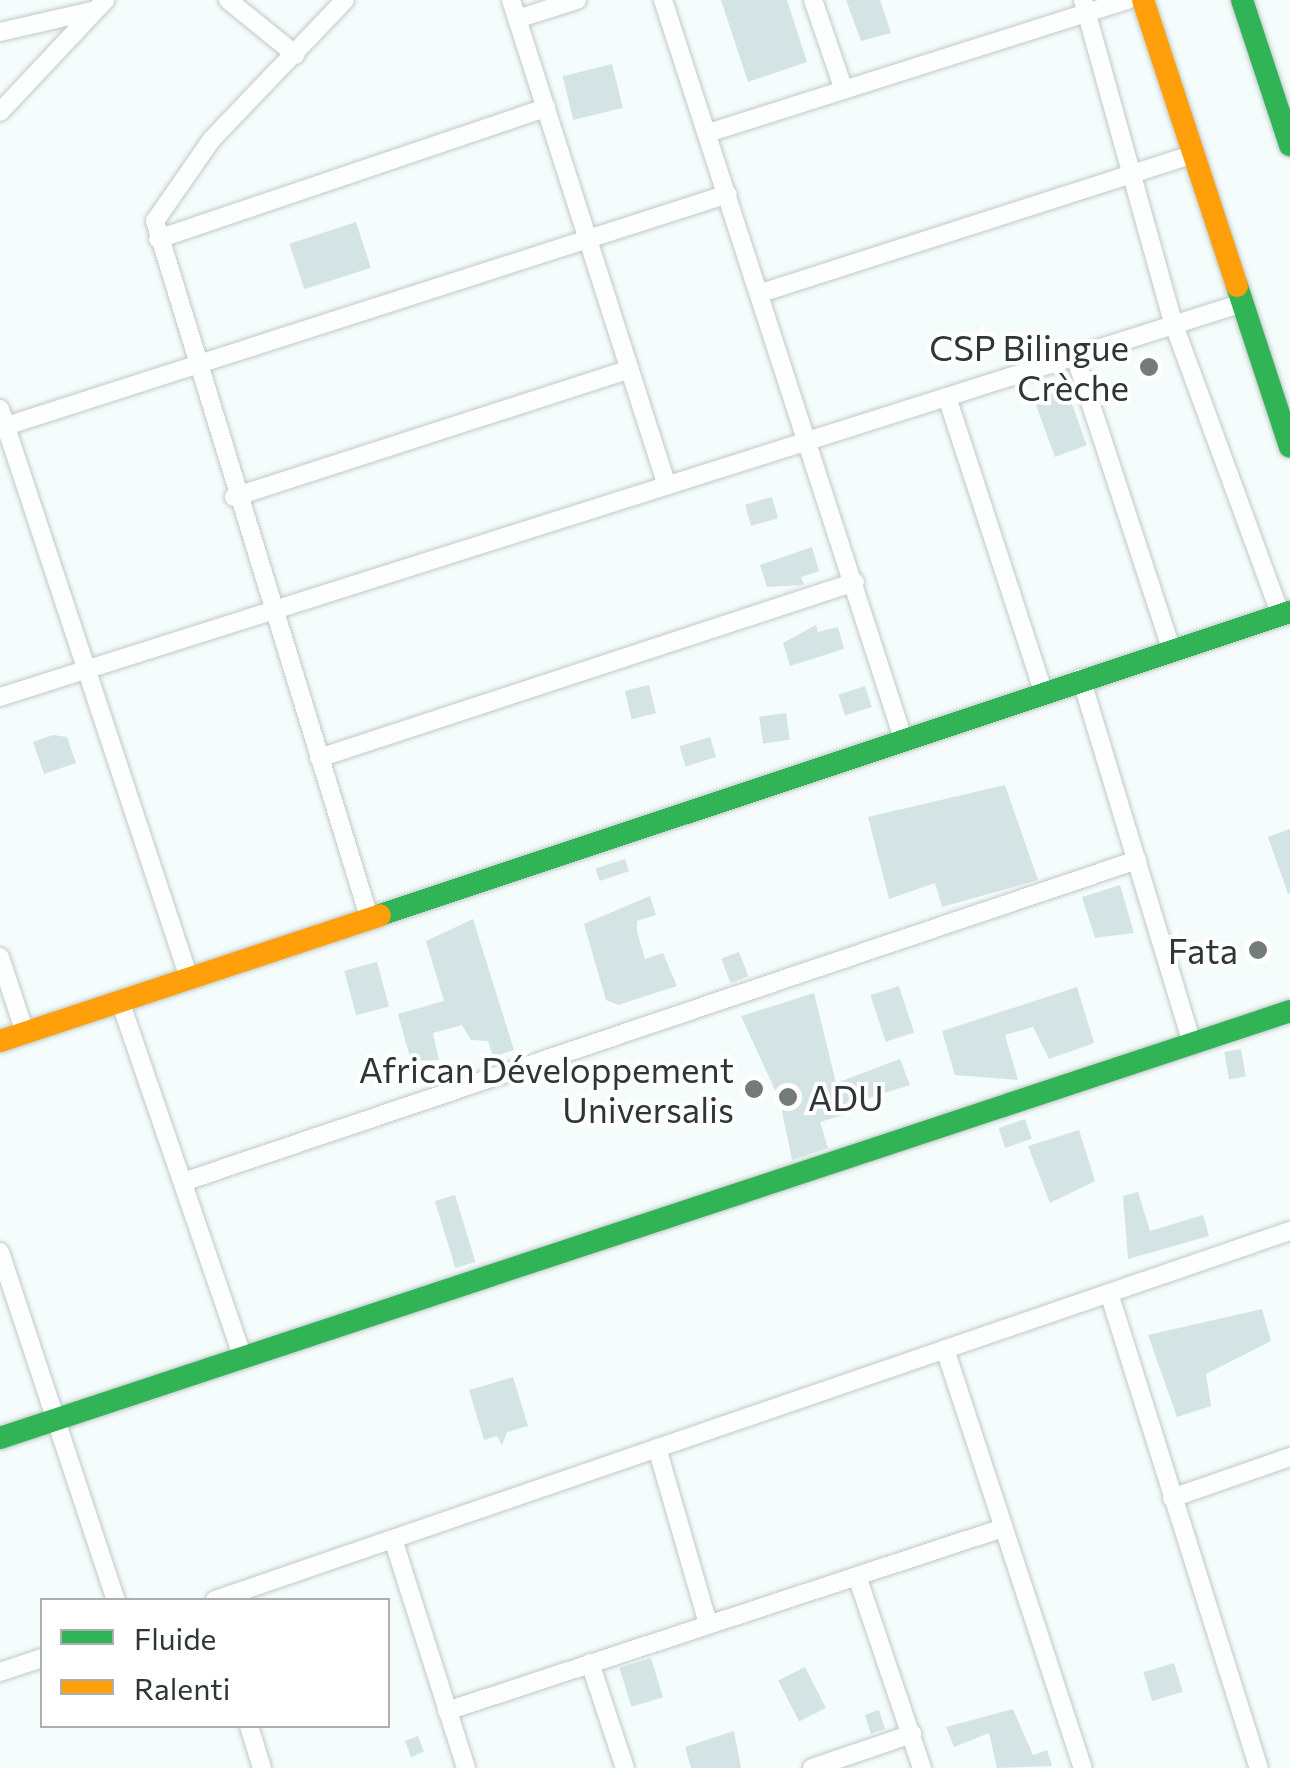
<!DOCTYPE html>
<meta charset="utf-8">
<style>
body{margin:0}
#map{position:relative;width:1290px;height:1768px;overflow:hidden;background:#f4fcfc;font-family:Commissioner,sans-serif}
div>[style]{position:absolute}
.building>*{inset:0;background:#d4e4e4;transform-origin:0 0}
.roads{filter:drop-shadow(0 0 2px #c1c8c8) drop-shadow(0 0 2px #c1c8c8)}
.street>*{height:18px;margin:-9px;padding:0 9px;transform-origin:9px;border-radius:9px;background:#fdffff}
.fast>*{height:22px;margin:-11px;padding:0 11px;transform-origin:11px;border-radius:11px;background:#30b455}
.slow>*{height:22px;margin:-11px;padding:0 11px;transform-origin:11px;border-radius:11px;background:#ff9f0a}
.dots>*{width:28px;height:28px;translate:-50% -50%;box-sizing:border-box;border:5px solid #fff;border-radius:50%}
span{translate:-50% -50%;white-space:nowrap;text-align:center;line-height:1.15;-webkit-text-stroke:8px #fff;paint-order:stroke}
.poi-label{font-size:35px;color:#2e3636}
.right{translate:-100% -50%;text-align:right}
.left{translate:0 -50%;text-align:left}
.legend{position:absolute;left:40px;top:1598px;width:350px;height:130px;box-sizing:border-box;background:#fff;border:2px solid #abafaf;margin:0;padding:12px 18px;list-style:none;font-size:30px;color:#2e3636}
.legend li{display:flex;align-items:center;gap:20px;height:50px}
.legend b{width:50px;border:2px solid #abafaf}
</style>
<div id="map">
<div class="building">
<div style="clip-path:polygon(721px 0,787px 0,807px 62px,748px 82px)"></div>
<div style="clip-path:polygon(846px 0,880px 0,891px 33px,861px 41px)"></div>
<div style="left:612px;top:64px;width:45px;height:51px;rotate:76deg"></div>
<div style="left:356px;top:222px;width:48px;height:70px;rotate:72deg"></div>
<div style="left:1066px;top:388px;width:61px;height:34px;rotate:70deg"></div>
<div style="left:772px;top:497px;width:22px;height:28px;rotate:74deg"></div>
<div style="clip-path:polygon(812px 547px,819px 571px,801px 577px,804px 585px,767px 587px,760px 565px)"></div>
<div style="clip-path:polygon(816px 625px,818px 632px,838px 627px,844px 649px,790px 666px,783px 643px)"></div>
<div style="left:649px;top:685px;width:29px;height:25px;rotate:76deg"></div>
<div style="left:865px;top:686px;width:22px;height:28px;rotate:72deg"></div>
<div style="left:786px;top:713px;width:27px;height:27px;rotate:82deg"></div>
<div style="clip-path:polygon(53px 735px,67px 737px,76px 763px,44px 774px,33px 742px)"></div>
<div style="left:710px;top:737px;width:21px;height:32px;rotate:73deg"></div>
<div style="clip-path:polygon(1005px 785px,1038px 880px,942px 907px,935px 883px,889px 899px,868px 817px)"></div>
<div style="clip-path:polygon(1290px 829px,1290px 893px,1288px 894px,1268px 837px)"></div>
<div style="left:625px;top:859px;width:13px;height:31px;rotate:72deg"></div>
<div style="clip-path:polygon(1120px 885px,1134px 933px,1095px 938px,1082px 897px)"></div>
<div style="clip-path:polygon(650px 896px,656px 915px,637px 921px,637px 932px,645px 959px,663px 953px,677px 986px,618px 1005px,606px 1000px,584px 924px)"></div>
<div style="clip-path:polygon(473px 919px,514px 1050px,493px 1057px,488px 1041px,471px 1040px,462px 1025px,433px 1033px,439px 1060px,411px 1061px,398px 1014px,444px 1001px,426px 941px)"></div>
<div style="left:739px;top:952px;width:26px;height:19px;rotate:69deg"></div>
<div style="left:377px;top:962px;width:46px;height:34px;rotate:75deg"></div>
<div style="left:899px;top:986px;width:49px;height:30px;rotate:72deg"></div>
<div style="clip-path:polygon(1077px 987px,1094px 1043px,1049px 1059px,1033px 1027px,1005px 1035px,1018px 1080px,955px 1075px,942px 1031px)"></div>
<div style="clip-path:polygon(814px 993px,836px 1083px,900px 1059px,910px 1085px,841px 1107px,843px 1115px,820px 1122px,828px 1148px,792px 1160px,780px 1101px,741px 1016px)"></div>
<div style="left:1241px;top:1049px;width:28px;height:17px;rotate:80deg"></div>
<div style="left:1025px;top:1119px;width:21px;height:28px;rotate:71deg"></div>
<div style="clip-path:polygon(1079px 1130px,1095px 1181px,1050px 1203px,1028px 1146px)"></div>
<div style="clip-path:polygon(1138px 1192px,1150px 1231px,1203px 1215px,1209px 1236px,1128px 1259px,1123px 1196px)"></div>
<div style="left:455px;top:1195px;width:70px;height:21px;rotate:73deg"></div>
<div style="clip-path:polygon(1262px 1309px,1271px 1341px,1206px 1374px,1211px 1406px,1177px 1417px,1148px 1335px)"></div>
<div style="clip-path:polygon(513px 1377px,528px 1426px,507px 1432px,502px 1445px,497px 1436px,484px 1440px,469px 1390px)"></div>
<div style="left:651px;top:1658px;width:41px;height:33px;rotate:73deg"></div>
<div style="left:1174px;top:1663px;width:30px;height:32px;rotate:73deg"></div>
<div style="left:805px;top:1667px;width:46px;height:30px;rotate:63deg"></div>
<div style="clip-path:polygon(1013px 1709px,1033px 1755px,1047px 1750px,1052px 1766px,997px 1768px,989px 1733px,954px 1747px,946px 1727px)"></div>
<div style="left:879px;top:1710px;width:20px;height:15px;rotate:72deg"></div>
<div style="clip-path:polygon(734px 1731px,741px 1768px,691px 1768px,685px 1747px)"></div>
<div style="left:418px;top:1736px;width:17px;height:14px;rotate:69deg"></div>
</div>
<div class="roads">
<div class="street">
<div style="left:228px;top:0;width:87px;rotate:39deg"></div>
<div style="left:345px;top:0;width:192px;rotate:133.7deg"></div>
<div style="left:212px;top:139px;width:100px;rotate:124.8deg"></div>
<div style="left:155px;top:221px;width:728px;rotate:72.91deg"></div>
<div style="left:511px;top:0;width:510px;rotate:72.2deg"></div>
<div style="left:663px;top:0;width:776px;rotate:71.99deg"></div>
<div style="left:813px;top:0;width:95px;rotate:71deg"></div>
<div style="left:1083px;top:0;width:337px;rotate:74.4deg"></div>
<div style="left:1174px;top:325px;width:310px;rotate:69.8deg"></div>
<div style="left:517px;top:19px;width:63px;rotate:-17.6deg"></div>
<div style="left:0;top:32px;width:94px;rotate:-12.9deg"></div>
<div style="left:0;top:112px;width:154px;rotate:-46.8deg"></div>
<div style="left:708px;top:133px;width:440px;rotate:-17.6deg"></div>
<div style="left:158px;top:239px;width:410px;rotate:-18.7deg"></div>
<div style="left:761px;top:293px;width:454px;rotate:-17.8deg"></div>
<div style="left:1075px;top:356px;width:307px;rotate:71.8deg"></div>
<div style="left:947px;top:397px;width:309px;rotate:71.9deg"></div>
<div style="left:0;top:409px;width:600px;rotate:71.63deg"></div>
<div style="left:6px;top:426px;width:758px;rotate:-17.81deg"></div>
<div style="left:234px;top:497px;width:416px;rotate:-17.9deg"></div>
<div style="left:1081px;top:678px;width:382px;rotate:73.1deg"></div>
<div style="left:0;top:697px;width:1304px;rotate:-17.59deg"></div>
<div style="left:319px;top:758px;width:564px;rotate:-18.18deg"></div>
<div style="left:0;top:957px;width:80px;rotate:71.8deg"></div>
<div style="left:120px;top:1001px;width:379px;rotate:71deg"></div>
<div style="left:183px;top:1182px;width:1007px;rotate:-18.65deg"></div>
<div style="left:0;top:1252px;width:367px;rotate:71.6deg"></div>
<div style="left:1109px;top:1293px;width:498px;rotate:72.5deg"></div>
<div style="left:945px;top:1349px;width:441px;rotate:71.8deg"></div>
<div style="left:657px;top:1448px;width:183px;rotate:73.8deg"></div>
<div style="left:1172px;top:1498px;width:125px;rotate:-19.2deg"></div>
<div style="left:393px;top:1539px;width:240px;rotate:72.3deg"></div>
<div style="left:857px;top:1576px;width:203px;rotate:71.3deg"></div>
<div style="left:215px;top:1600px;width:1137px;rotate:-18.95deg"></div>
<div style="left:590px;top:1663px;width:111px;rotate:71.6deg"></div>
<div style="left:0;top:1672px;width:44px;rotate:-18.4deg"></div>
<div style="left:447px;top:1711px;width:585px;rotate:-18.22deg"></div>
<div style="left:249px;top:1726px;width:44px;rotate:72.8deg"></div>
<div style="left:812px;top:1768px;width:106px;rotate:-18.8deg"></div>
</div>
<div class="fast">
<div style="left:1242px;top:0;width:153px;rotate:71.7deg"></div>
<div style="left:1237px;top:286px;width:169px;rotate:71.8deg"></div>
<div style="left:380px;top:915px;width:959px;rotate:-18.42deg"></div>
<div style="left:0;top:1438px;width:1359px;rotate:-18.31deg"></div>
</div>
<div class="slow">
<div style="left:1143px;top:0;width:301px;rotate:71.8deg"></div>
<div style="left:0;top:1041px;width:400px;rotate:-18.3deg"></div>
</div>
</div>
<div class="dots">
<div style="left:1149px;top:367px;background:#737b7b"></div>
<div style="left:1258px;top:950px;background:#737b7b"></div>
<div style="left:754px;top:1089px;background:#737b7b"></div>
<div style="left:788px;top:1097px;background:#737b7b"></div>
</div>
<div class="poi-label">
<span class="right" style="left:1129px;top:367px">CSP Bilingue<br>Crèche</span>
<span class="right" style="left:1238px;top:950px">Fata</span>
<span class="right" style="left:734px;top:1089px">African Développement<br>Universalis</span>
<span class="left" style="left:808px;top:1097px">ADU</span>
</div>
<ul class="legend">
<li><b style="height:12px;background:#30b455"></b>Fluide</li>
<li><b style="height:12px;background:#ff9f0a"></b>Ralenti</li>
</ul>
</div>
